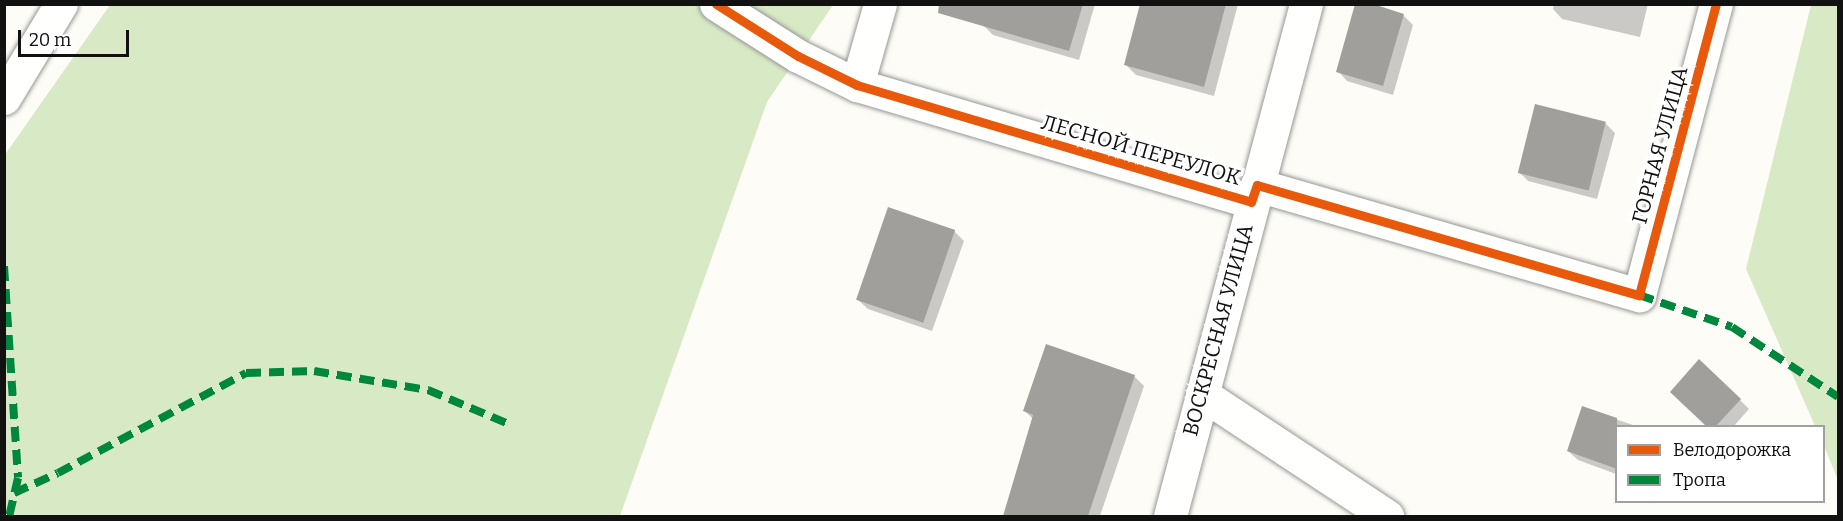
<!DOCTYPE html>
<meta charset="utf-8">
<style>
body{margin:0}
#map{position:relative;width:1843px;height:521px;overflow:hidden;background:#fdfcf7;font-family:Bitter,serif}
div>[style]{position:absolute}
.forest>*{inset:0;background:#d8eac5}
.shadow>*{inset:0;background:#0003}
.building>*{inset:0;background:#a19f9c;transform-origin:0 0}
.roads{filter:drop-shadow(0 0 2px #979795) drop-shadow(0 0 2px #979795)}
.minor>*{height:33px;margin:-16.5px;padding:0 16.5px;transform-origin:16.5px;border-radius:16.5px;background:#fffffe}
.quiet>*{height:8px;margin-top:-4px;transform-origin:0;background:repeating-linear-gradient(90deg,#00873e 0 15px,transparent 0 23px)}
.cycleway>*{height:9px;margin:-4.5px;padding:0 4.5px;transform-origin:4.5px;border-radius:4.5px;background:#e8590c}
span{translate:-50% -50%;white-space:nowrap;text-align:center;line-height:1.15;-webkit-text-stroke:6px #fff;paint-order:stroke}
.street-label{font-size:21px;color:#111}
.frame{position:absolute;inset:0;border:6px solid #111;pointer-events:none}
.legend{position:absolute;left:1615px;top:425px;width:210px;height:78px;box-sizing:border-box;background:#fff;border:2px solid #a0a0a0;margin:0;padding:8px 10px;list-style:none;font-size:18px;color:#111}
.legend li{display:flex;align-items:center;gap:12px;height:30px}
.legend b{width:30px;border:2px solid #a0a0a0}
.scale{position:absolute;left:18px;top:30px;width:111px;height:27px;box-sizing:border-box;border:3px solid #111;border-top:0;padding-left:8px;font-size:18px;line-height:21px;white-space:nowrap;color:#111;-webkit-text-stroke:4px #fff;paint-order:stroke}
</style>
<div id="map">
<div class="forest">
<div style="clip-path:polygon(110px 5px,833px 5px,767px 102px,620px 516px,5px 516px,4px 156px)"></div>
<div style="clip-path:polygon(1811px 5px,1838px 5px,1838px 480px,1824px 446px,1824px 426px,1815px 426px,1746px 269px)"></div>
</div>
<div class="shadow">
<div style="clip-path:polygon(989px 4px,1095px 4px,1079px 60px,993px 35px,983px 25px)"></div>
<div style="clip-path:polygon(1141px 4px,1238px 4px,1214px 96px,1136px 75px,1126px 65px)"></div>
<div style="clip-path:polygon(1554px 4px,1648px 4px,1640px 37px,1562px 19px,1553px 9px)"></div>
<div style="clip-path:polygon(1403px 15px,1413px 25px,1393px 95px,1347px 81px,1338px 71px)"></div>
<div style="clip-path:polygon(1605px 123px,1615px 133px,1597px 199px,1528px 181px,1518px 171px)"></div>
<div style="clip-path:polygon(954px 231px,964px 241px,932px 331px,868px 309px,858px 300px)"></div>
<div style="clip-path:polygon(1134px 376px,1144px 386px,1100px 516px,1004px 516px,1033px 419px,1025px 411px)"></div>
<div style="clip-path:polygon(1740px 400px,1749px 409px,1734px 426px,1708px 426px,1681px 402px)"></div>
<div style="clip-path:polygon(1583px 408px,1636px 426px,1616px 426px,1616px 474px,1578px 460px,1568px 451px)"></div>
</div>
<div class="building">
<div style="clip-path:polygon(939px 4px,1083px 4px,1069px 51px,938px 13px)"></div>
<div style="clip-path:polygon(1140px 4px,1226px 4px,1204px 87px,1124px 65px)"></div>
<div style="clip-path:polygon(1355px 4px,1373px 4px,1404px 14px,1383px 86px,1336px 72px)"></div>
<div style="left:1535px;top:104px;width:73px;height:71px;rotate:14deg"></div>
<div style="left:888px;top:207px;width:71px;height:98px;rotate:19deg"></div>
<div style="clip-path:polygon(1046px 344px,1135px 375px,1088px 516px,1003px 516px,1033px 415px,1023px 411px)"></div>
<div style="clip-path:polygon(1699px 359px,1741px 399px,1716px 426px,1706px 426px,1670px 392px)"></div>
<div style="clip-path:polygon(1582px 406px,1617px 418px,1617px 469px,1567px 451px)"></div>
</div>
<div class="roads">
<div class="minor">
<div style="left:716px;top:4px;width:97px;rotate:32.4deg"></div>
<div style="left:798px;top:56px;width:66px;rotate:26.2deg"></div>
<div style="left:857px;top:85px;width:411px;rotate:16.5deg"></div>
<div style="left:1251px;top:202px;width:18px;rotate:-71deg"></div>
<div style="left:1257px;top:185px;width:398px;rotate:16.1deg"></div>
<div style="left:1639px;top:295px;width:301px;rotate:-75.2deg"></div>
<div style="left:857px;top:85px;width:84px;rotate:-74.1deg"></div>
<div style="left:4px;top:98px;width:110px;rotate:-58.8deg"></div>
<div style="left:1202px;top:394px;width:222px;rotate:33.4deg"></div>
<div style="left:1170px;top:516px;width:530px;rotate:-75.12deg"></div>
</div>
</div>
<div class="quiet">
<div style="left:4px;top:266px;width:212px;rotate:86.2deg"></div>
<div style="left:18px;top:478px;width:39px;rotate:103deg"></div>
<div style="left:1639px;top:295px;width:98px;rotate:19deg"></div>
<div style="left:1732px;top:327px;width:127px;rotate:33.4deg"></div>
<div style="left:14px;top:493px;width:48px;rotate:-24.4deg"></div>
<div style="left:58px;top:473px;width:213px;rotate:-28deg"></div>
<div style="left:246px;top:373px;width:68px;rotate:-1.7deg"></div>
<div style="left:314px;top:371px;width:116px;rotate:9.5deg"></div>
<div style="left:428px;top:390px;width:88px;rotate:22.8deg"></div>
</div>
<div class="cycleway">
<div style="left:716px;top:4px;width:97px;rotate:32.4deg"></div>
<div style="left:798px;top:56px;width:66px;rotate:26.2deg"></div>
<div style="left:857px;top:85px;width:411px;rotate:16.5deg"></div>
<div style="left:1251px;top:202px;width:18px;rotate:-71deg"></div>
<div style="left:1257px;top:185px;width:398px;rotate:16.1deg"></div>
<div style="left:1639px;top:295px;width:301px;rotate:-75.2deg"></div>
</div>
<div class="street-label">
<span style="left:1660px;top:145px;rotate:-75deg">ГОРНАЯ УЛИЦА</span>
<span style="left:1141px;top:150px;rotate:16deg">ЛЕСНОЙ ПЕРЕУЛОК</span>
<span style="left:1218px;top:330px;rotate:-75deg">ВОСКРЕСНАЯ УЛИЦА</span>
</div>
<div class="frame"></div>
<ul class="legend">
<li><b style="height:8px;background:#e8590c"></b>Велодорожка</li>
<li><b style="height:8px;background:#00873e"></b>Тропа</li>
</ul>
<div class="scale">20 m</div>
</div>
